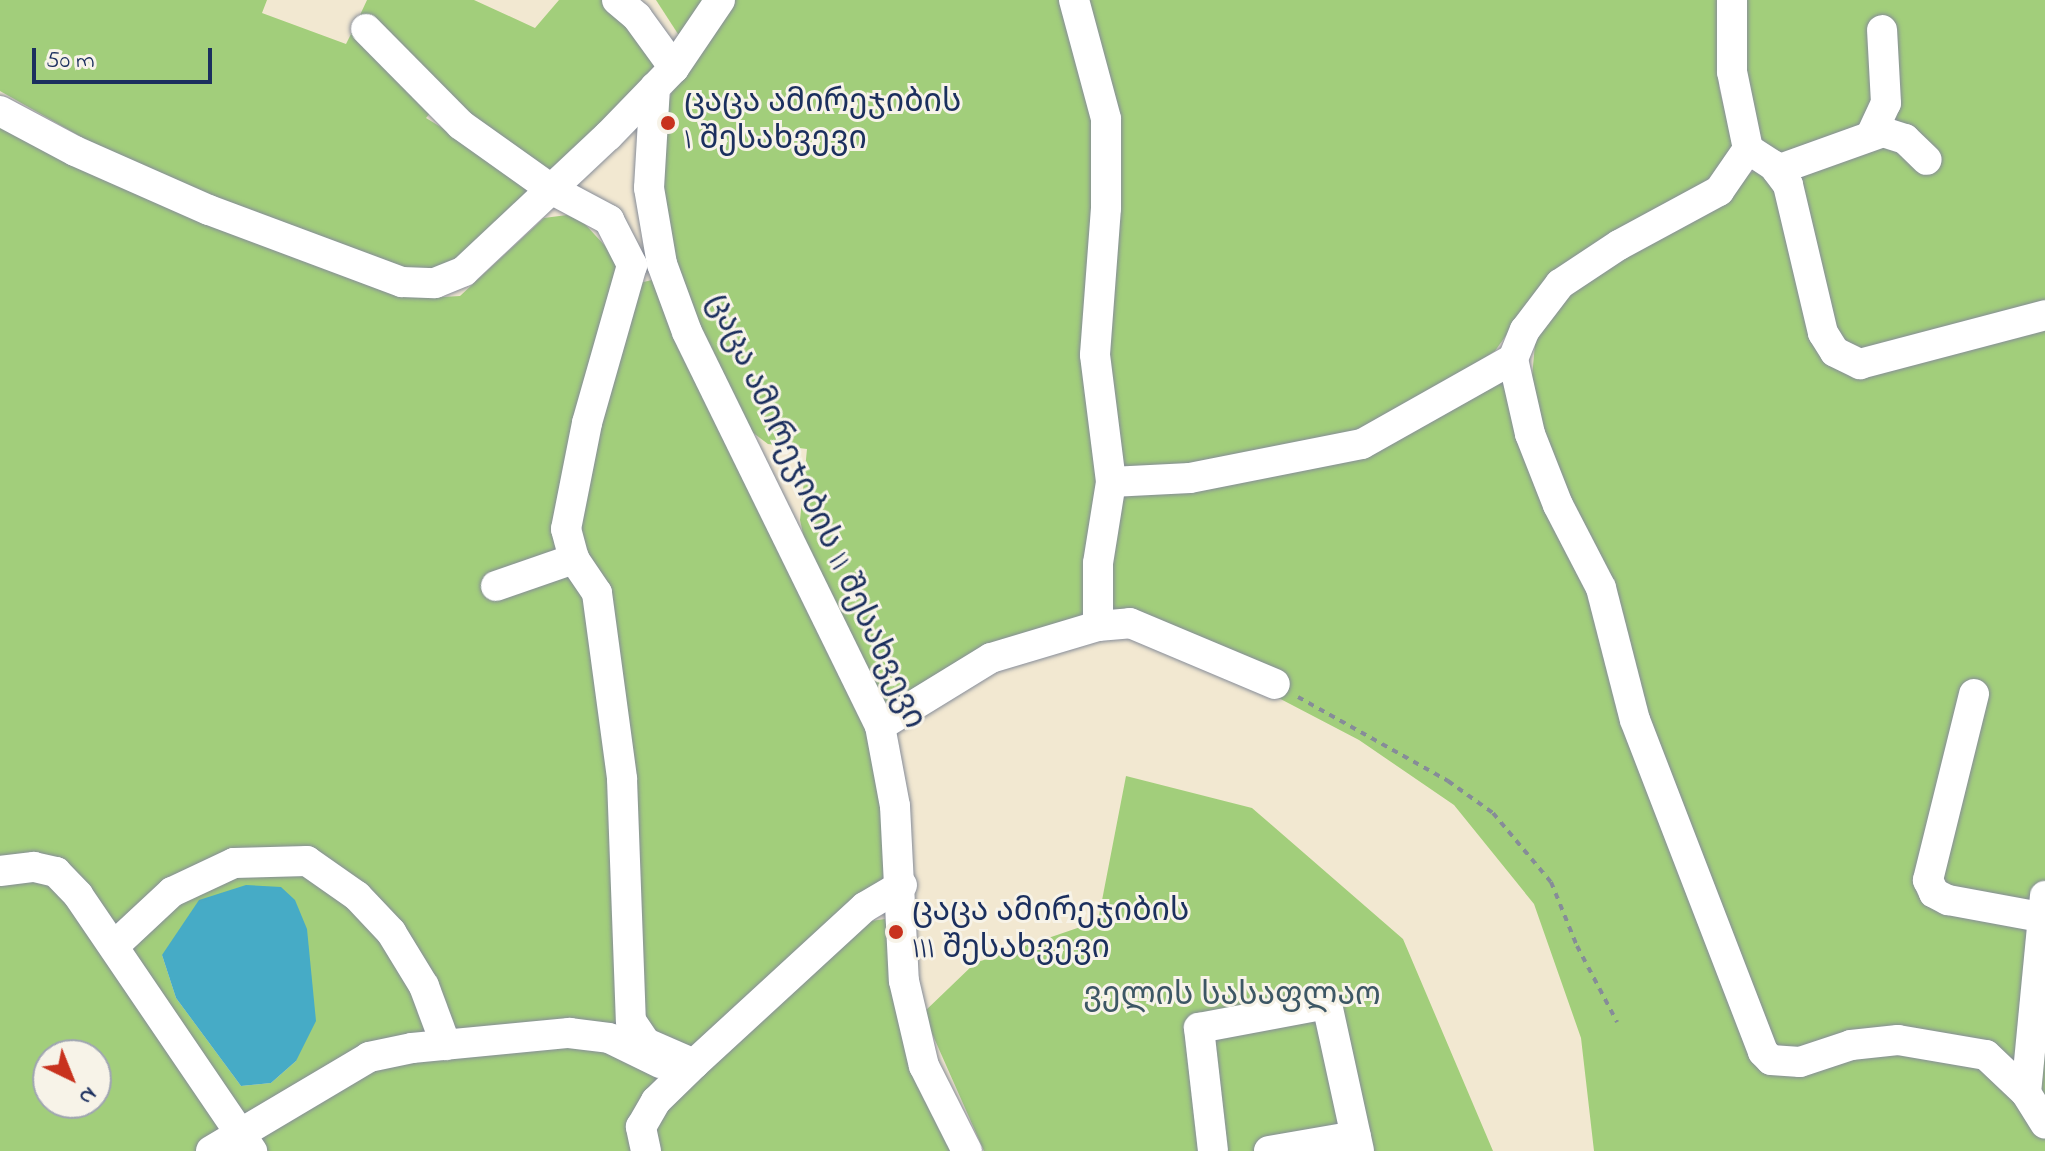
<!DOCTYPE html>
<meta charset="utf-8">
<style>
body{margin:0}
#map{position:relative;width:2045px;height:1151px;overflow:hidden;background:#f2e8d1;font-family:"Indie Flower","Noto Sans Georgian",sans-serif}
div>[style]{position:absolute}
.green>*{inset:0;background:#a2ce7b}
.water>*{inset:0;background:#46abc6}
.path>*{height:4px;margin-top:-2px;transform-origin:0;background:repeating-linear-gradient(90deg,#868c98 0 6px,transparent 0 12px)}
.roads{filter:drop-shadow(0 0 2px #868c98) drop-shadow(0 0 2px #868c98)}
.minor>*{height:30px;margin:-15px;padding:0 15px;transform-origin:15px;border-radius:15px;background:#fff}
.dots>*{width:22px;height:22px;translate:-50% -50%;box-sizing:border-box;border:4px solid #f7f3e8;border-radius:50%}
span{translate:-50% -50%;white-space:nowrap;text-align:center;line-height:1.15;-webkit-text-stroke:6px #f7f3e8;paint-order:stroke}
.poi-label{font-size:32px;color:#1b2f5e}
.left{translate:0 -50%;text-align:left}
.street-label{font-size:32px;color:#1b2f5e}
.park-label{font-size:32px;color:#3d5765}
.north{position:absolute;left:32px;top:1039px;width:80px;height:80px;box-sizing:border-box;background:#f7f3e8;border:2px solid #9fa5b1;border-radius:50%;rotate:137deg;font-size:22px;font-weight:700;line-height:32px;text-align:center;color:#1b2f5e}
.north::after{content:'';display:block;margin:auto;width:28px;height:36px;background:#c8321e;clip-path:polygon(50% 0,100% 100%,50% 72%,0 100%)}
.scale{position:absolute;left:32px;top:48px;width:180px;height:36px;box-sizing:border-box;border:4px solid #1b2f5e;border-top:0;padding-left:10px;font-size:24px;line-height:28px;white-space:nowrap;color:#1b2f5e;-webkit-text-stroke:6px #f7f3e8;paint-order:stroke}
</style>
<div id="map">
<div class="green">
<div style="clip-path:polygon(0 0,267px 0,262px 13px,346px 44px,356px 24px,433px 110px,426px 118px,541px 188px,460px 265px,427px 276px,211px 197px,85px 139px,0 91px)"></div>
<div style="clip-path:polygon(367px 0,474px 0,535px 28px,559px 0,630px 0,665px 58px,551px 174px,446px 104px,360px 15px)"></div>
<div style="clip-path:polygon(656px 0,709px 0,684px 34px,678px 34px)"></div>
<div style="clip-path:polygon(733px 0,1066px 0,1095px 105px,1102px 480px,1089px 604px,1078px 621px,886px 706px,809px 561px,800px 520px,807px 449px,768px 444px,748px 429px,696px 322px,660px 208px,664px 115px,675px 82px)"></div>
<div style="clip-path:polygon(1085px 0,1720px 0,1719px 87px,1735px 151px,1717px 176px,1539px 289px,1495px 351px,1366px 435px,1199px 466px,1117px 469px)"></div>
<div style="clip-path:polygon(1741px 0,2045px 0,2045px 305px,1867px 353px,1838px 336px,1752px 136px)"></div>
<div style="clip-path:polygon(evenodd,0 121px,425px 298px,460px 296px,544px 218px,567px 215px,583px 222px,607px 248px,618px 269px,554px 544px,590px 596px,616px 796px,621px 1017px,681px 1065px,635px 1151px,0 1151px,0 886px,14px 884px,0 861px,0 121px,307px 929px,296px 1061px,271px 1083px,241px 1086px,176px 998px,162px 955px,307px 929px,0 121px,48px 1055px,96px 1055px,96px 1103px,48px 1103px,48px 1055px)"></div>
<div style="clip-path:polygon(1755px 170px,1775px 181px,1832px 359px,2045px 322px,2045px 1151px,1594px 1151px,1581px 1038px,1534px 904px,1454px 805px,1359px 740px,1114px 612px,1106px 598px,1119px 499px,1133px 491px,1252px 476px,1500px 372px,1557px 487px,1532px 377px,1535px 344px,1555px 304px)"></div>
<div style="clip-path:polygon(652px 280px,659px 285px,879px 750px,891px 876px,703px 1047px,685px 1051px,646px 1033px,589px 562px,575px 513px,635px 284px)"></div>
<div style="clip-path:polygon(1126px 776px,1252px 808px,1403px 939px,1493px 1151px,984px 1151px,923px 1013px,975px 963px,1098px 921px)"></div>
<div style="clip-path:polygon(885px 919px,906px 1032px,955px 1151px,655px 1151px,654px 1124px,857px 923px)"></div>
</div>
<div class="water">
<div style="clip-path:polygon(246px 885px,281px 887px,295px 900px,307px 929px,316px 1021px,296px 1061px,271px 1083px,241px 1086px,176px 998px,162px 955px,199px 900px)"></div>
</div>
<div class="path">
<div style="left:1298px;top:697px;width:172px;rotate:29.2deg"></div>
<div style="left:1448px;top:781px;width:55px;rotate:35.4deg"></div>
<div style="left:1493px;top:813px;width:90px;rotate:50deg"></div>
<div style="left:1551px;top:882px;width:69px;rotate:67.9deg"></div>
<div style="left:1577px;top:946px;width:86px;rotate:62.2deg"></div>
</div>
<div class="roads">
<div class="minor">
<div style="left:617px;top:0;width:26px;rotate:40deg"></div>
<div style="left:637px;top:17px;width:63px;rotate:54deg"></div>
<div style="left:1074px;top:0;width:123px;rotate:74.9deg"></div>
<div style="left:1106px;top:119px;width:89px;rotate:90deg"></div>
<div style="left:1106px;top:208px;width:147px;rotate:94.3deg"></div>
<div style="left:1095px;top:355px;width:128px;rotate:82.8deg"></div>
<div style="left:1111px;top:482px;width:82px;rotate:99.1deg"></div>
<div style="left:1098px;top:563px;width:63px;rotate:90deg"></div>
<div style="left:366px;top:29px;width:135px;rotate:45.3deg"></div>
<div style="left:461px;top:125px;width:110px;rotate:35.4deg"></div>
<div style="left:551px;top:189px;width:66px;rotate:28.1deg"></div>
<div style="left:609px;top:220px;width:51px;rotate:62.9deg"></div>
<div style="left:632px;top:265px;width:164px;rotate:105.9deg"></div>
<div style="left:587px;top:423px;width:108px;rotate:101.2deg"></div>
<div style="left:566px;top:529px;width:31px;rotate:75deg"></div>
<div style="left:574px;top:559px;width:41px;rotate:55.9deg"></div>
<div style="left:597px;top:593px;width:188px;rotate:82.3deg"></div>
<div style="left:622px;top:779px;width:242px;rotate:87.9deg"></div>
<div style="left:631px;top:1021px;width:27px;rotate:56deg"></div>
<div style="left:646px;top:1043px;width:52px;rotate:23.6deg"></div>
<div style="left:694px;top:1064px;width:232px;rotate:-42.6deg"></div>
<div style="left:865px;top:907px;width:43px;rotate:-30.7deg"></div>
<div style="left:655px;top:87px;width:101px;rotate:93.4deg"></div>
<div style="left:649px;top:188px;width:77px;rotate:80.3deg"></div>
<div style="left:662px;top:264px;width:72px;rotate:69.8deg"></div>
<div style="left:687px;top:332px;width:439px;rotate:63.9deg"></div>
<div style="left:880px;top:726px;width:81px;rotate:79.4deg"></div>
<div style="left:895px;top:806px;width:175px;rotate:87.1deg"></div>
<div style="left:904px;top:981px;width:87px;rotate:76.8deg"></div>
<div style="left:924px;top:1066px;width:95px;rotate:63.2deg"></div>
<div style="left:0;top:111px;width:85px;rotate:28.1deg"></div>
<div style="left:75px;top:151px;width:146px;rotate:23.8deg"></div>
<div style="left:209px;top:210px;width:206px;rotate:20.5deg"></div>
<div style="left:402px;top:282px;width:33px;rotate:2deg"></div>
<div style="left:435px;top:283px;width:31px;rotate:-22deg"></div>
<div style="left:464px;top:271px;width:197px;rotate:-43.2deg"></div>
<div style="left:608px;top:136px;width:95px;rotate:-45.9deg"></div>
<div style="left:674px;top:68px;width:82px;rotate:-55.9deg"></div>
<div style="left:1871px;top:135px;width:35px;rotate:-65deg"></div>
<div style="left:1886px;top:103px;width:73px;rotate:-93.1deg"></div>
<div style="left:1748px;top:149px;width:30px;rotate:33deg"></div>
<div style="left:1773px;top:165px;width:25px;rotate:53deg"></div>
<div style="left:1788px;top:185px;width:152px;rotate:76.7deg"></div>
<div style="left:1823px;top:333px;width:22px;rotate:58deg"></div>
<div style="left:1835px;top:352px;width:28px;rotate:26deg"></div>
<div style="left:1860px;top:364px;width:191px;rotate:-14.8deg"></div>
<div style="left:1777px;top:170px;width:113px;rotate:-19.7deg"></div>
<div style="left:1883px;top:132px;width:23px;rotate:18deg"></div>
<div style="left:1905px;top:139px;width:30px;rotate:44deg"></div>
<div style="left:1513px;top:359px;width:77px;rotate:77.2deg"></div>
<div style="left:1530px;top:434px;width:76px;rotate:68.5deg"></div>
<div style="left:1558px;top:505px;width:93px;rotate:62.6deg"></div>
<div style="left:1601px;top:588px;width:136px;rotate:75.6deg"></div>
<div style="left:1635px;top:720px;width:356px;rotate:68.9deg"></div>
<div style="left:1763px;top:1052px;width:11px;rotate:45deg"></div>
<div style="left:1771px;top:1060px;width:29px;rotate:4deg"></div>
<div style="left:1800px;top:1062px;width:54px;rotate:-18.4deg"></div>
<div style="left:1851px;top:1045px;width:47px;rotate:-6.1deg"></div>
<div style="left:1898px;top:1040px;width:89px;rotate:9.7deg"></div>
<div style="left:1986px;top:1055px;width:55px;rotate:43.5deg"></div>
<div style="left:2026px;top:1093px;width:36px;rotate:58deg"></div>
<div style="left:1111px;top:482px;width:79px;rotate:-2.9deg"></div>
<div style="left:1190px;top:478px;width:175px;rotate:-11.2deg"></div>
<div style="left:1362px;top:444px;width:173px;rotate:-29.4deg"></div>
<div style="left:1513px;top:359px;width:31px;rotate:-68deg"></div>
<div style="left:1525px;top:330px;width:58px;rotate:-52.7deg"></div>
<div style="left:1560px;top:284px;width:71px;rotate:-33.5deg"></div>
<div style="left:1619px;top:245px;width:114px;rotate:-28.4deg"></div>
<div style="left:1719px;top:191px;width:51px;rotate:-55.4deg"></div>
<div style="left:1748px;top:149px;width:79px;rotate:-101.7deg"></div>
<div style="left:1732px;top:72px;width:72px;rotate:-90deg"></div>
<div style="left:496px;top:586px;width:83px;rotate:-19.1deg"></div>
<div style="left:1974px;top:694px;width:192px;rotate:103.9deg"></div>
<div style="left:1928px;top:880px;width:14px;rotate:65deg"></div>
<div style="left:1934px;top:893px;width:16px;rotate:27deg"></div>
<div style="left:1948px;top:900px;width:94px;rotate:10.5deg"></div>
<div style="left:880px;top:726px;width:130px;rotate:-31.5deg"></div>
<div style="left:991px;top:658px;width:112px;rotate:-16.7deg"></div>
<div style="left:1098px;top:626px;width:32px;rotate:-5deg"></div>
<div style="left:1130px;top:623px;width:157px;rotate:22.8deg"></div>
<div style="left:0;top:871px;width:34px;rotate:-7deg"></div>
<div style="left:34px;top:867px;width:23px;rotate:13deg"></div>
<div style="left:56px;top:872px;width:32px;rotate:46deg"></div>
<div style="left:78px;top:895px;width:310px;rotate:55.8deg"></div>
<div style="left:114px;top:946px;width:79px;rotate:-43deg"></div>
<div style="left:172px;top:892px;width:68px;rotate:-25.1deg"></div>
<div style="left:234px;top:863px;width:73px;rotate:-1.6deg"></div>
<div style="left:307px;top:861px;width:61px;rotate:35deg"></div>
<div style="left:357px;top:896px;width:50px;rotate:46.6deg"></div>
<div style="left:391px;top:932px;width:63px;rotate:58.6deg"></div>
<div style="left:424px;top:986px;width:63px;rotate:69.6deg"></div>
<div style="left:2026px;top:1093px;width:198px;rotate:-84.5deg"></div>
<div style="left:211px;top:1151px;width:184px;rotate:-30.7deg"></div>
<div style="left:369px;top:1057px;width:44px;rotate:-11.8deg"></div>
<div style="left:412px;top:1048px;width:158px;rotate:-5.5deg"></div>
<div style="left:569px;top:1033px;width:40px;rotate:7.1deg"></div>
<div style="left:609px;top:1038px;width:57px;rotate:26.1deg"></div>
<div style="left:646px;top:1151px;width:25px;rotate:-102deg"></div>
<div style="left:641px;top:1127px;width:30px;rotate:-60deg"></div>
<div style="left:656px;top:1101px;width:53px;rotate:-44.2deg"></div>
<div style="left:1213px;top:1151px;width:124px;rotate:-96.5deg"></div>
<div style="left:1199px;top:1028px;width:130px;rotate:-10.6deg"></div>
<div style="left:1327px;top:1004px;width:150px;rotate:77.7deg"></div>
<div style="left:1269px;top:1151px;width:88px;rotate:-9.8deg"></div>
</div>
</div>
<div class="dots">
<div style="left:668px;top:123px;background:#c8321e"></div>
<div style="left:896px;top:932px;background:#c8321e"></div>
</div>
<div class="poi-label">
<span class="left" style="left:684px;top:123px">ცაცა ამირეჯიბის<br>I შესახვევი</span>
<span class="left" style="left:912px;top:932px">ცაცა ამირეჯიბის<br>III შესახვევი</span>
</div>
<div class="street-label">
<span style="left:814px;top:512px;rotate:65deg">ცაცა ამირეჯიბის II შესახვევი</span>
</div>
<div class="park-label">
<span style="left:1232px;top:997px">ველის სასაფლაო</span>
</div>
<div class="north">N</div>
<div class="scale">50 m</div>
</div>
